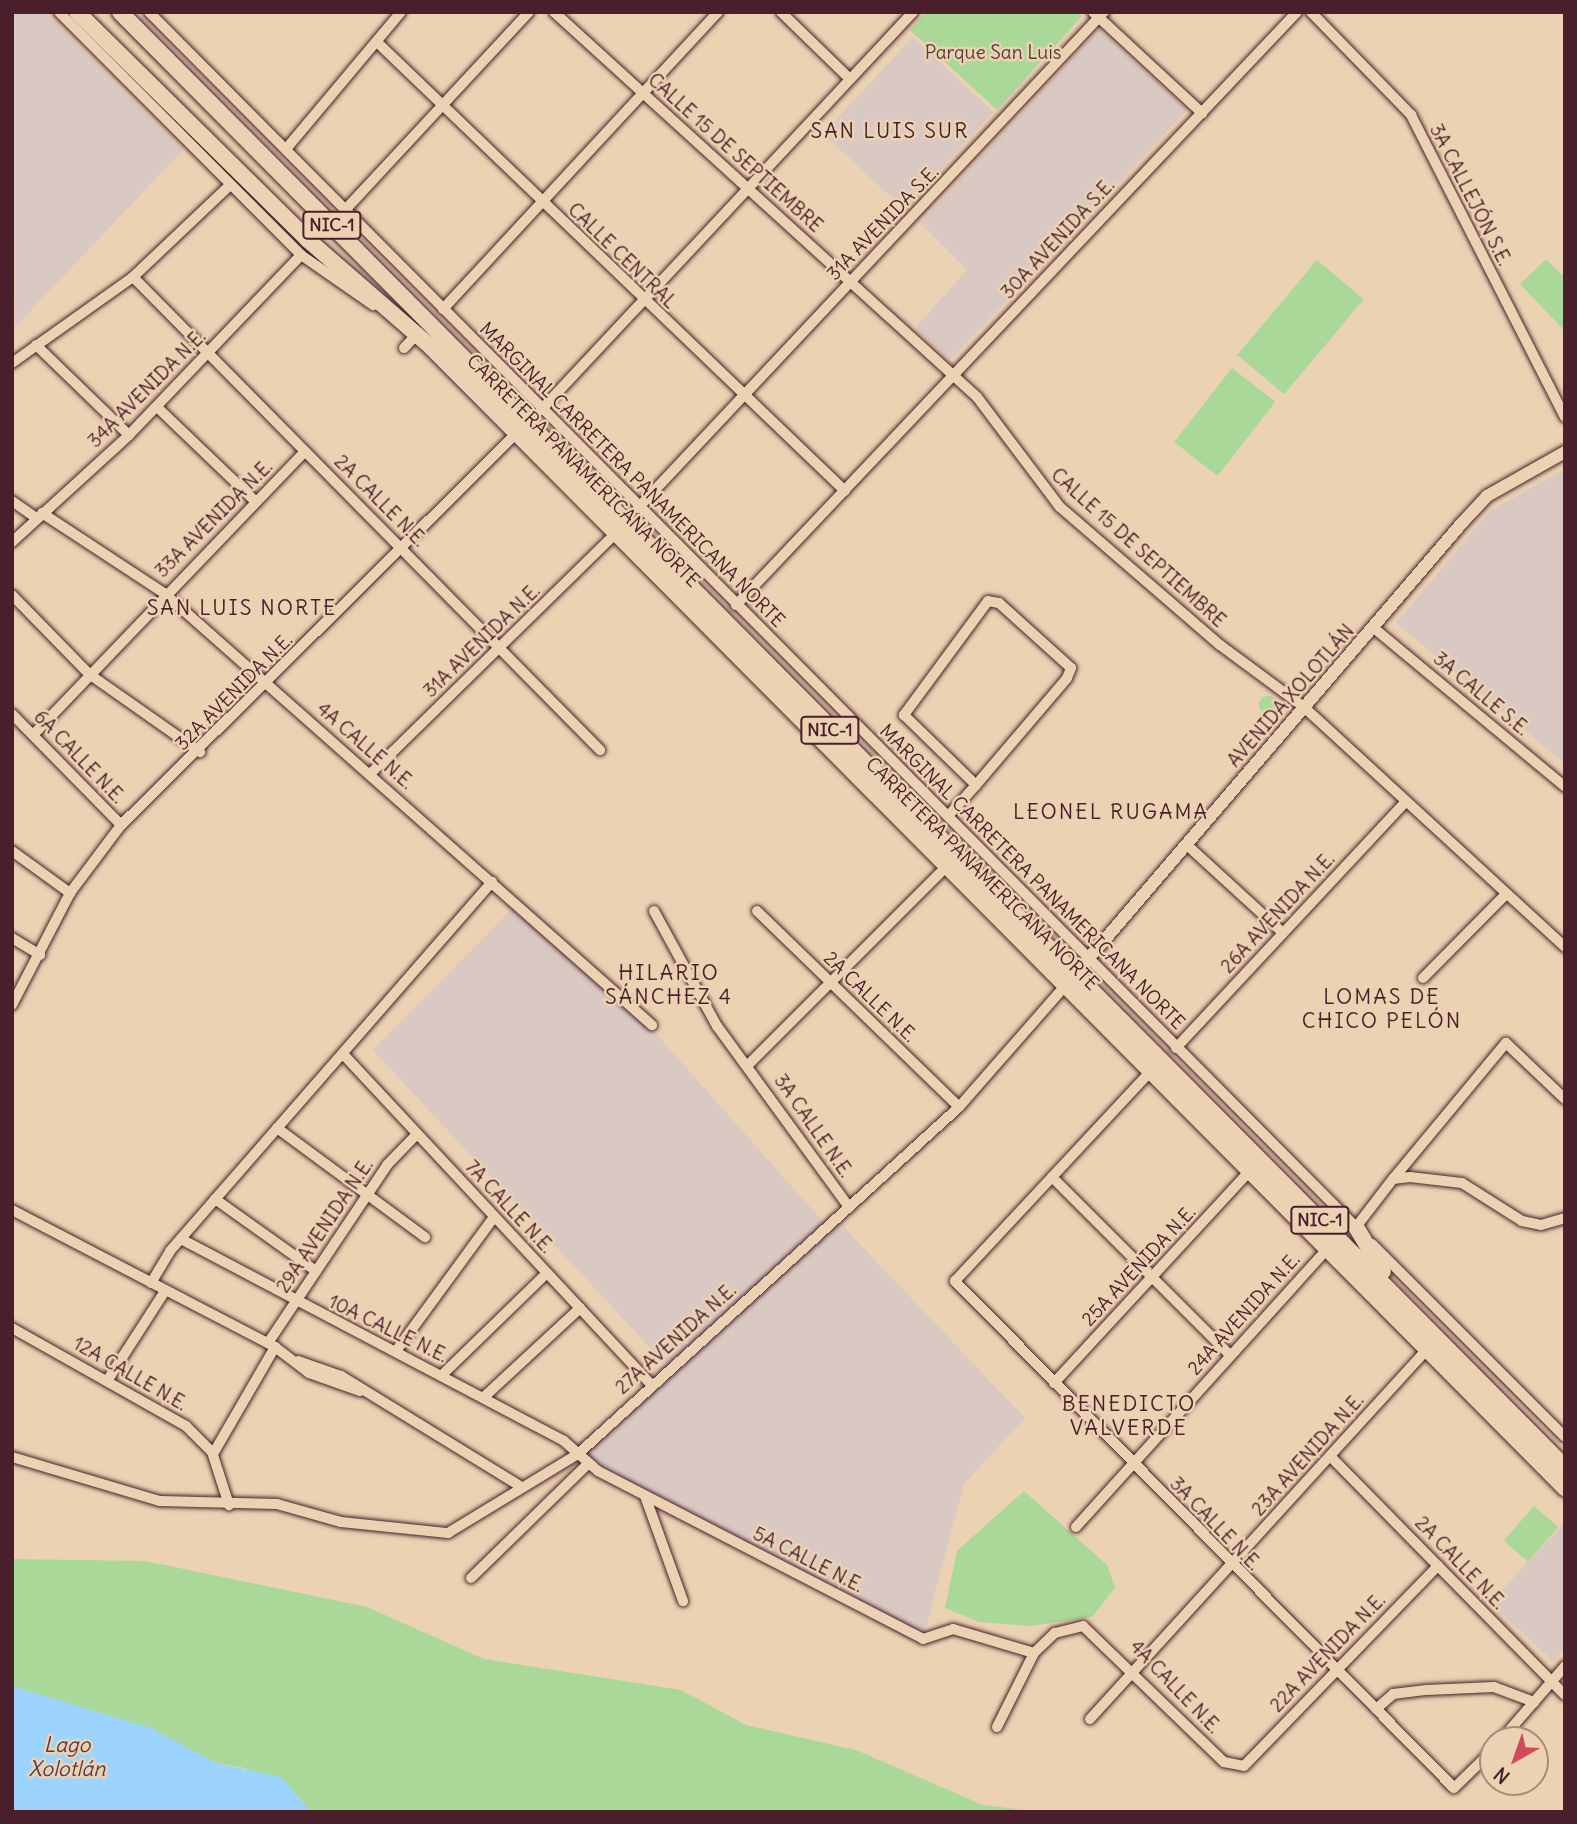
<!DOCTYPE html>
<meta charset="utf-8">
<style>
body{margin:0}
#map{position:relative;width:1577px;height:1824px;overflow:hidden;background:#ebd2b3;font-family:Delius,sans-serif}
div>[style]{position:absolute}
.built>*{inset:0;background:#dac9c2;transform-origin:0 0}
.green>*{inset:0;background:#a9d898;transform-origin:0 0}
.round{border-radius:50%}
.water>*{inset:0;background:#9dd4fd}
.roads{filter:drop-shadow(0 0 2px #4a1f2b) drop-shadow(0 0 2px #4a1f2b)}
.minor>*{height:10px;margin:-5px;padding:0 5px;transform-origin:5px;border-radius:5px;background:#ebd2b3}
.major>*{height:12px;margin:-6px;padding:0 6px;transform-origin:6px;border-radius:6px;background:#ebd2b3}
.highway>*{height:16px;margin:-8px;padding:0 8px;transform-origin:8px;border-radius:8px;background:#ebd2b3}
span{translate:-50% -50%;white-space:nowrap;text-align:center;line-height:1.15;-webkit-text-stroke:5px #ebd2b3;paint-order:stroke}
.shield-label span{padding:2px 5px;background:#ebd2b3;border:2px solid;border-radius:5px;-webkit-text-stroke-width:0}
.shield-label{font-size:18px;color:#4a1f2b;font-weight:700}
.park-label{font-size:19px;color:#583b3b}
.street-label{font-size:19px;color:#4a1f2b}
.neighbourhood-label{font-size:21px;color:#4a1f2b;letter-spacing:2px}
.water-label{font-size:21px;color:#563a4a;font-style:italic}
.frame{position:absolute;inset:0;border:14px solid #4a1f2b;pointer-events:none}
.north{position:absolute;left:1479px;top:1726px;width:70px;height:70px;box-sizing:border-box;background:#ebd2b3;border:2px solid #ab8a7d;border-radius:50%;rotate:220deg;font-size:19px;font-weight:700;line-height:28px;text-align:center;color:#4a1f2b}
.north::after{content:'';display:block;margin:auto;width:24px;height:32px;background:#d1495b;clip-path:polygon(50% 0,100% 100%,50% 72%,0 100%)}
</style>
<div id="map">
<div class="built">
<div style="clip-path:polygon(12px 12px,45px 12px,183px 150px,15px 327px)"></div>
<div style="clip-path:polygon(1099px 29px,1187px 110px,950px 360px,915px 328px,967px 270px,920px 223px)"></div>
<div style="left:913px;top:37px;width:110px;height:132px;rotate:43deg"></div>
<div style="clip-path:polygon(1565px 469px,1565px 764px,1396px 623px,1490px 511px)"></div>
<div style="clip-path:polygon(517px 904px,635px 1010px,827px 1226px,836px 1219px,1025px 1418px,964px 1484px,924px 1634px,588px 1464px,578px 1454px,669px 1368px,373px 1050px)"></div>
<div style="clip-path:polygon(1565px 1522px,1565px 1648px,1553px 1661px,1490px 1603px)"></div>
</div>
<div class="green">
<div style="clip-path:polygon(926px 12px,1078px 12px,1082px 16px,997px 110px,910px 30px)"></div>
<div style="clip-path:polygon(1546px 259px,1565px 278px,1565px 331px,1520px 284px)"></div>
<div style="left:1317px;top:260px;width:61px;height:124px;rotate:40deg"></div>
<div style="left:1232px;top:368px;width:55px;height:94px;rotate:38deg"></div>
<div class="round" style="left:1259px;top:696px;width:18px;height:18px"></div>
<div style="clip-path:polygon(1024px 1491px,1107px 1565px,1115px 1588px,1092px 1617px,1030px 1626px,979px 1622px,945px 1608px,957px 1551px)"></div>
<div style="left:1534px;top:1506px;width:32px;height:46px;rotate:41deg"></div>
<div style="clip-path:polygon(12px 1559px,145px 1561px,367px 1607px,484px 1659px,681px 1690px,746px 1725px,856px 1750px,983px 1805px,1041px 1812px,306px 1812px,245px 1768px,216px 1763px,131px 1722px,12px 1687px)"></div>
</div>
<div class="water">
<div style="clip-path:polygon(12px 1686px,151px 1728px,216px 1763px,281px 1777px,311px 1812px,12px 1812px)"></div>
</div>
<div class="roads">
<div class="minor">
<div style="left:59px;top:12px;width:343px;rotate:45.1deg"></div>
<div style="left:301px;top:255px;width:88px;rotate:34.8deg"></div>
<div style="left:149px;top:12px;width:1720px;rotate:45.19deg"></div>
<div style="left:554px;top:12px;width:572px;rotate:42.31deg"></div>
<div style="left:977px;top:397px;width:138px;rotate:53deg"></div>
<div style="left:1060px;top:507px;width:211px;rotate:40.8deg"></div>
<div style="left:1220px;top:645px;width:106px;rotate:36.5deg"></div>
<div style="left:1305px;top:708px;width:353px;rotate:42.6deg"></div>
<div style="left:781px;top:12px;width:96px;rotate:44.2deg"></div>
<div style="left:1093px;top:12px;width:149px;rotate:42.8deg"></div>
<div style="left:1311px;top:12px;width:144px;rotate:45.8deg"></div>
<div style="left:1411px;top:115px;width:339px;rotate:63deg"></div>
<div style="left:378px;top:43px;width:647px;rotate:43.81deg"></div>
<div style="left:286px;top:149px;width:179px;rotate:-50deg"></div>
<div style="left:346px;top:209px;width:269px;rotate:-47.1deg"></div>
<div style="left:133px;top:277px;width:665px;rotate:45.37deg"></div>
<div style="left:443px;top:309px;width:405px;rotate:-47.2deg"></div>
<div style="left:36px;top:345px;width:129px;rotate:44.1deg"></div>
<div style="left:404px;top:348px;width:19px;rotate:-47deg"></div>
<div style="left:417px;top:334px;width:5px;rotate:-143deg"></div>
<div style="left:12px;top:363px;width:148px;rotate:-35.4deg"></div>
<div style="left:133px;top:277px;width:134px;rotate:-43.5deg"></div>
<div style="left:157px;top:407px;width:136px;rotate:43.8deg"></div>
<div style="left:541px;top:410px;width:545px;rotate:-46.93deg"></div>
<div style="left:12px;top:501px;width:29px;rotate:35deg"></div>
<div style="left:638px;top:508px;width:681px;rotate:-46.79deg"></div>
<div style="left:42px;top:513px;width:146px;rotate:33.3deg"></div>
<div style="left:164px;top:593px;width:652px;rotate:41.52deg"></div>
<div style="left:12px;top:542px;width:159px;rotate:-42.4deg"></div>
<div style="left:129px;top:435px;width:249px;rotate:-46.3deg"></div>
<div style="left:12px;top:595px;width:110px;rotate:45.7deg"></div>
<div style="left:89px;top:674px;width:136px;rotate:35.1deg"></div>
<div style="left:736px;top:605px;width:816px;rotate:-46.59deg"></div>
<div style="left:1375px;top:629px;width:247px;rotate:39.7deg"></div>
<div style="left:12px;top:714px;width:156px;rotate:45.5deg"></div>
<div style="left:33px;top:735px;width:393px;rotate:-46.2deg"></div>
<div style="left:371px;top:773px;width:342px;rotate:-44.4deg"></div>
<div style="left:948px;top:816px;width:42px;rotate:-47.9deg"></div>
<div style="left:976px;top:785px;width:140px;rotate:-49.6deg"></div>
<div style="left:1067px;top:678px;width:11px;rotate:-68deg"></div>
<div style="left:1071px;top:668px;width:97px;rotate:-137.9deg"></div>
<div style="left:999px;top:603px;width:11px;rotate:-170deg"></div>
<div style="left:988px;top:601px;width:142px;rotate:126.4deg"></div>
<div style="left:904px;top:715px;width:100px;rotate:44.2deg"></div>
<div style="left:1187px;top:845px;width:129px;rotate:42.5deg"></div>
<div style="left:12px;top:851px;width:72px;rotate:35.9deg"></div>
<div style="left:654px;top:911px;width:131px;rotate:61.3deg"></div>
<div style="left:717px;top:1026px;width:224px;rotate:53.9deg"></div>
<div style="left:757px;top:911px;width:281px;rotate:44.1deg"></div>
<div style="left:12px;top:938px;width:33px;rotate:31deg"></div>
<div style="left:1423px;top:978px;width:118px;rotate:-45.3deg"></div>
<div style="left:12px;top:1005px;width:126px;rotate:-62.6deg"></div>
<div style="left:70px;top:893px;width:85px;rotate:-53.1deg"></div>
<div style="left:121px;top:825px;width:557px;rotate:-44.71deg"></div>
<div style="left:1176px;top:1048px;width:336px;rotate:-47deg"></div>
<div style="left:343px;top:1054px;width:451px;rotate:47deg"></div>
<div style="left:748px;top:1065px;width:280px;rotate:-45deg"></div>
<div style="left:1149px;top:1073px;width:284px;rotate:133deg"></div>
<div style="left:955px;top:1281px;width:711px;rotate:45.46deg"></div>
<div style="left:1454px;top:1788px;width:54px;rotate:-44.3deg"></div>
<div style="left:277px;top:1128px;width:184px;rotate:36.4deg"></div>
<div style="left:1052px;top:1177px;width:252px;rotate:45deg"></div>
<div style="left:1393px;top:1179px;width:177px;rotate:-50.3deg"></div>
<div style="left:1506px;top:1043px;width:81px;rotate:43.5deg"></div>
<div style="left:215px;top:1199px;width:124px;rotate:35.5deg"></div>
<div style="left:12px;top:1210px;width:297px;rotate:27.5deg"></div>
<div style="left:275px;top:1347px;width:43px;rotate:37.4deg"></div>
<div style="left:309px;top:1373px;width:54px;rotate:19.4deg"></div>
<div style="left:1356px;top:1227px;width:61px;rotate:-52.4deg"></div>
<div style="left:1393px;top:1179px;width:17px;rotate:-7deg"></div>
<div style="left:1410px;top:1177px;width:52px;rotate:6.6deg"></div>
<div style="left:1462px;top:1183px;width:71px;rotate:32.3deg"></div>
<div style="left:1522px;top:1221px;width:19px;rotate:12deg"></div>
<div style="left:1541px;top:1225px;width:25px;rotate:-16deg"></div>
<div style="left:181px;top:1239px;width:433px;rotate:27.8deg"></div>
<div style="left:564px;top:1441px;width:45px;rotate:41.4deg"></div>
<div style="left:598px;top:1471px;width:366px;rotate:27.3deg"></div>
<div style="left:923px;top:1639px;width:32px;rotate:-18deg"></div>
<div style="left:953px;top:1629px;width:84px;rotate:16.5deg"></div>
<div style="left:1372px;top:1244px;width:273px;rotate:45deg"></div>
<div style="left:151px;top:1283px;width:37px;rotate:-59deg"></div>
<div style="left:170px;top:1251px;width:490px;rotate:-48.9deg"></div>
<div style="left:12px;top:1328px;width:200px;rotate:29.4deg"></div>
<div style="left:186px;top:1426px;width:37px;rotate:45deg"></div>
<div style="left:212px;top:1452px;width:56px;rotate:72.2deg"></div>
<div style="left:268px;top:1343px;width:214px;rotate:-56.2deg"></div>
<div style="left:387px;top:1165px;width:43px;rotate:-45.9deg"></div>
<div style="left:396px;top:1351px;width:166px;rotate:-53.8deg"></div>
<div style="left:298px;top:1361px;width:46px;rotate:19.2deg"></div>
<div style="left:341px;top:1376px;width:208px;rotate:31.6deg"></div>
<div style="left:442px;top:1375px;width:146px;rotate:-44.2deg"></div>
<div style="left:107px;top:1381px;width:107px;rotate:-57.2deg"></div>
<div style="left:1054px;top:1383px;width:287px;rotate:-47.3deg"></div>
<div style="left:484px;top:1397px;width:131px;rotate:-42.8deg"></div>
<div style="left:213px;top:1454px;width:124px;rotate:-59.9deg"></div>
<div style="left:1330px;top:1456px;width:335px;rotate:45.5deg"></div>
<div style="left:12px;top:1457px;width:154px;rotate:16.6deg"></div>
<div style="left:160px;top:1501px;width:117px;rotate:1.5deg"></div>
<div style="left:277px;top:1504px;width:66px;rotate:15.7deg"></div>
<div style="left:341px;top:1522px;width:108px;rotate:5.9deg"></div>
<div style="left:448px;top:1533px;width:152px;rotate:-31.3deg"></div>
<div style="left:578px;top:1454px;width:515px;rotate:-42.33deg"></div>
<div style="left:959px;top:1107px;width:159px;rotate:-48.8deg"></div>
<div style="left:645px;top:1496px;width:112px;rotate:70.1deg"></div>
<div style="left:1076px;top:1527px;width:373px;rotate:-47.9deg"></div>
<div style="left:471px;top:1578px;width:163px;rotate:-44.3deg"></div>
<div style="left:1376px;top:1709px;width:23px;rotate:-41deg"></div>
<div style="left:1393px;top:1694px;width:34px;rotate:-7deg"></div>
<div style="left:1427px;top:1690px;width:67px;rotate:-2.6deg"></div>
<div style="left:1494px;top:1687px;width:43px;rotate:20.6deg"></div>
<div style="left:1090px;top:1719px;width:505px;rotate:-47.65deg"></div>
<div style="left:997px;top:1727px;width:83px;rotate:-63.4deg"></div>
<div style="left:1034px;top:1653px;width:29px;rotate:-44deg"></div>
<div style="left:1055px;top:1633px;width:29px;rotate:-14deg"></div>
<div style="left:1083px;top:1626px;width:196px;rotate:44deg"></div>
<div style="left:1224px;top:1762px;width:20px;rotate:11deg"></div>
<div style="left:1244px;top:1766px;width:279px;rotate:-45.9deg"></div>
<div style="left:1501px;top:1740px;width:98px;rotate:-49.1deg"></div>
</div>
<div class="major">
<div style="left:1071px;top:979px;width:601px;rotate:-49.39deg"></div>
<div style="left:1462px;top:523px;width:37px;rotate:-47deg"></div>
<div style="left:1487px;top:496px;width:90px;rotate:-29.4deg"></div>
</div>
<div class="highway">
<div style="left:77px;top:12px;width:325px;rotate:44.6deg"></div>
<div style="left:308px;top:240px;width:163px;rotate:41deg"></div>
<div style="left:431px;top:347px;width:1609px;rotate:45.18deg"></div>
<div style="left:120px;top:12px;width:2051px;rotate:45.2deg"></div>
<div style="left:1356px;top:1227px;width:52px;rotate:59deg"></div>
</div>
</div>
<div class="shield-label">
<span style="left:332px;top:225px">NIC-1</span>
<span style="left:830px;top:730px">NIC-1</span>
<span style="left:1320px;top:1220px">NIC-1</span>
</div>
<div class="park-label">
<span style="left:993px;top:53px">Parque San Luis</span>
</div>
<div class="street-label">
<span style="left:735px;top:153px;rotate:42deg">CALLE 15 DE SEPTIEMBRE</span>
<span style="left:1470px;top:195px;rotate:63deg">3A CALLEJÓN S.E.</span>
<span style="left:883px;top:223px;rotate:-46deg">31A AVENIDA S.E.</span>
<span style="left:1058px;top:239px;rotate:-47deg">30A AVENIDA S.E.</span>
<span style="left:622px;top:256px;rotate:44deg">CALLE CENTRAL</span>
<span style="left:147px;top:389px;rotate:-45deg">34A AVENIDA N.E.</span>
<span style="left:583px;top:471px;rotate:45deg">CARRETERA PANAMERICANA NORTE</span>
<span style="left:632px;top:475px;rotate:45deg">MARGINAL CARRETERA PANAMERICANA NORTE</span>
<span style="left:380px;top:501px;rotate:45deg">2A CALLE N.E.</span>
<span style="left:214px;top:519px;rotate:-45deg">33A AVENIDA N.E.</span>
<span style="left:1138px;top:548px;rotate:42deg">CALLE 15 DE SEPTIEMBRE</span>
<span style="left:482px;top:641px;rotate:-44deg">31A AVENIDA N.E.</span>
<span style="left:234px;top:692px;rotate:-45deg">32A AVENIDA N.E.</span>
<span style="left:1481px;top:694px;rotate:40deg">3A CALLE S.E.</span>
<span style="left:1291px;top:696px;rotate:-49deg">AVENIDA XOLOTLÁN</span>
<span style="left:365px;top:746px;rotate:41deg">4A CALLE N.E.</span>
<span style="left:79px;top:757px;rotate:46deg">6A CALLE N.E.</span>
<span style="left:982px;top:874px;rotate:45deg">CARRETERA PANAMERICANA NORTE</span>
<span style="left:1032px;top:877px;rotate:45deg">MARGINAL CARRETERA PANAMERICANA NORTE</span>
<span style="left:1278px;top:913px;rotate:-47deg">26A AVENIDA N.E.</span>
<span style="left:870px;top:997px;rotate:44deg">2A CALLE N.E.</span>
<span style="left:813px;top:1126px;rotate:55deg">3A CALLE N.E.</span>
<span style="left:509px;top:1207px;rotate:47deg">7A CALLE N.E.</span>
<span style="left:325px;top:1226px;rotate:-56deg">29A AVENIDA N.E.</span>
<span style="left:1139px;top:1266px;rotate:-47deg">25A AVENIDA N.E.</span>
<span style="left:1244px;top:1314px;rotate:-48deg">24A AVENIDA N.E.</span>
<span style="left:388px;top:1329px;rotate:26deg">10A CALLE N.E.</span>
<span style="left:676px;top:1339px;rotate:-42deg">27A AVENIDA N.E.</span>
<span style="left:130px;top:1374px;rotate:30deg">12A CALLE N.E.</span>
<span style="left:1308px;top:1455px;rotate:-48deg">23A AVENIDA N.E.</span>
<span style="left:1215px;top:1524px;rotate:46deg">3A CALLE N.E.</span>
<span style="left:808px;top:1560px;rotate:27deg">5A CALLE N.E.</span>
<span style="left:1460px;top:1563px;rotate:46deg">2A CALLE N.E.</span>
<span style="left:1328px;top:1653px;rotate:-46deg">22A AVENIDA N.E.</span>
<span style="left:1175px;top:1687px;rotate:46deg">4A CALLE N.E.</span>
</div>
<div class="neighbourhood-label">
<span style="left:890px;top:131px">SAN LUIS SUR</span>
<span style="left:242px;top:608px">SAN LUIS NORTE</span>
<span style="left:1111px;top:812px">LEONEL RUGAMA</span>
<span style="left:669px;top:985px">HILARIO<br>SÁNCHEZ 4</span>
<span style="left:1382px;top:1009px">LOMAS DE<br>CHICO PELÓN</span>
<span style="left:1129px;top:1416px">BENEDICTO<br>VALVERDE</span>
</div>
<div class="water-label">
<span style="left:67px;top:1757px">Lago<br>Xolotlán</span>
</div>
<div class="frame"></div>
<div class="north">N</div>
</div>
